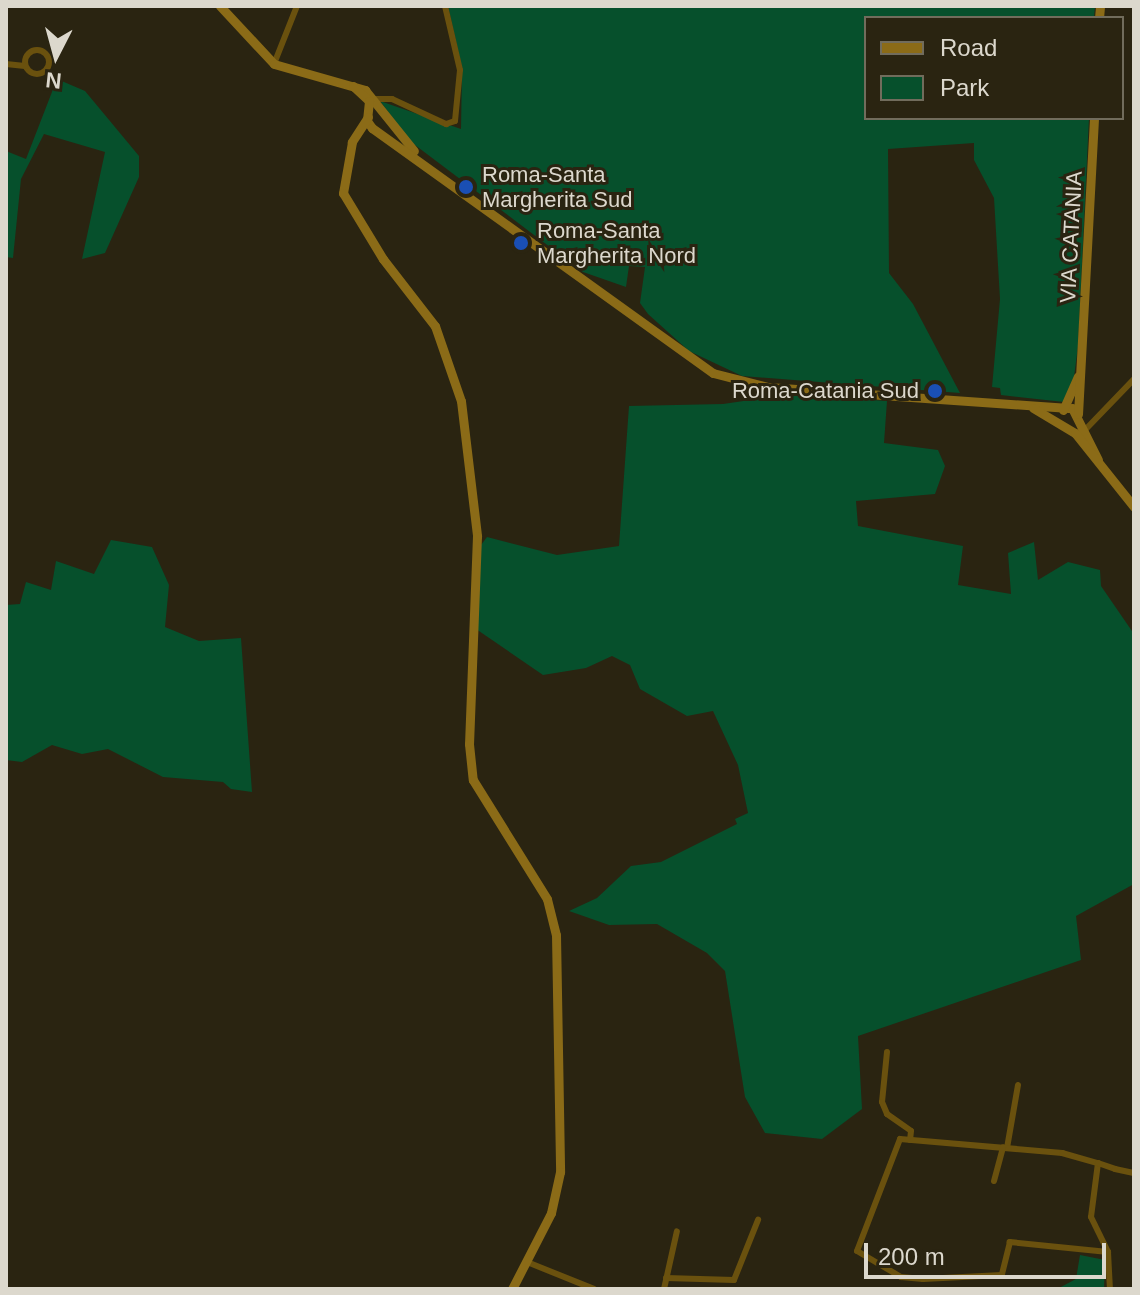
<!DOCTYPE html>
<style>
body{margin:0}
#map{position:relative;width:1140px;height:1295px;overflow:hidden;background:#2a2411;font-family:Helvetica,sans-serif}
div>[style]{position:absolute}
.green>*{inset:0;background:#06502c}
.street>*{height:6px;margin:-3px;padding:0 3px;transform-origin:3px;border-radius:3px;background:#6a510e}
.street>.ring{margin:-3px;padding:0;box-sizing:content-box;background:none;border:6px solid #6a510e;border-radius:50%}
.secondary>*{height:9px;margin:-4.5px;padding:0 4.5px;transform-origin:4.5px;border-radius:4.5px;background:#8b6b17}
.dots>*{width:22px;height:22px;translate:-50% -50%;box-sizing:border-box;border:4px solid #2a2411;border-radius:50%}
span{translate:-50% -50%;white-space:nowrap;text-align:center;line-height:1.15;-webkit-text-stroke:6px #2a2411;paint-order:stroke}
.poi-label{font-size:22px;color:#dcd8cd}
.left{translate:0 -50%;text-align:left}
.right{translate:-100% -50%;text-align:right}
.street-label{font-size:22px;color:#dcd8cd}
.frame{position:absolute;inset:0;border:8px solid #dcd8cd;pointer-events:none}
.legend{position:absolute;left:864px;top:16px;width:260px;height:104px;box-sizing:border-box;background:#2a2411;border:2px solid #716c5c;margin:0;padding:10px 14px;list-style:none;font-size:24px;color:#dcd8cd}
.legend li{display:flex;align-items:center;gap:16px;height:40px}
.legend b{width:40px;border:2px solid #716c5c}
.north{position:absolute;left:16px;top:16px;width:80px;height:80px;-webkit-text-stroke:6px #2a2411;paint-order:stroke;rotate:186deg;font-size:22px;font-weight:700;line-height:32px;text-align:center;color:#dcd8cd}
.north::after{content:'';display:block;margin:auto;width:28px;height:36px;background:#dcd8cd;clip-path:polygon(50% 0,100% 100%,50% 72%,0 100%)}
.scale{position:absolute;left:864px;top:1243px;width:242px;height:36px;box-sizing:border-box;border:4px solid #dcd8cd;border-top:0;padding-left:10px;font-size:24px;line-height:28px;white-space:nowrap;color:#dcd8cd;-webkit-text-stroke:6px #2a2411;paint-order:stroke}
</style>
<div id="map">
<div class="green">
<div style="clip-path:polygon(448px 6px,1095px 6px,1094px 18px,866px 18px,866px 118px,1089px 118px,1078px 346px,1073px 385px,1064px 402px,1001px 395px,1000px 388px,992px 387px,1000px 299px,994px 198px,974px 160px,974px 143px,888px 149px,889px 273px,913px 304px,960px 393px,742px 376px,689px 351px,648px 314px,640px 303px,645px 267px,629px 266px,626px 287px,583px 272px,411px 142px,380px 101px,461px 129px,462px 68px)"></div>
<div style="clip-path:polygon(57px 79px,85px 91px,139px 156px,139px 177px,105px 253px,82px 259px,105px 152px,44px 134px,21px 179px,13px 258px,6px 257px,6px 151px,26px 159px)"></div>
<div style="clip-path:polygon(785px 395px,887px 401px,884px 443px,938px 450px,945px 466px,935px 494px,856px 501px,858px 526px,963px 546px,958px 585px,1011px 594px,1008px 553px,1034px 542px,1038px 580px,1068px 562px,1100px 570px,1101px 586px,1134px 634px,1134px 884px,1076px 916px,1081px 960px,858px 1036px,862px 1109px,822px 1139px,765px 1133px,745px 1097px,725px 971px,707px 953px,657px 924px,609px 925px,569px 911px,597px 898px,631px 866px,661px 862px,737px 824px,735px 819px,748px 813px,738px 765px,713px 711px,687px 716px,640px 689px,630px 665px,612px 656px,586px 668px,543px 675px,476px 629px,481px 545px,487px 537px,557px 555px,619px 546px,629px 406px,723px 404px)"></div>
<div style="clip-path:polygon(111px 540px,152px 547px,169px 585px,165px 627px,199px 641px,241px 638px,252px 792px,231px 789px,223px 782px,163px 777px,108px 749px,82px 754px,52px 745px,22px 762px,6px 760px,6px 605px,20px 604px,26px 582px,51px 590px,56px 561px,94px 574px)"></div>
<div style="clip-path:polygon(1080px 1255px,1105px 1260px,1104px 1289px,1057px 1289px,1076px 1279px)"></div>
</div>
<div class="street">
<div class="ring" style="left:25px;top:50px;width:18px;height:18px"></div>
<div style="left:6px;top:64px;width:19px;rotate:6deg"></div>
<div style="left:274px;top:64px;width:62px;rotate:-68.4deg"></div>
<div style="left:376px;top:99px;width:16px"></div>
<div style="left:392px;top:99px;width:60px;rotate:24.8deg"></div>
<div style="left:446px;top:124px;width:9px;rotate:-18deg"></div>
<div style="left:455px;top:121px;width:51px;rotate:-84.4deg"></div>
<div style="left:460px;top:70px;width:66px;rotate:-103.2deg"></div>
<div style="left:1085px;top:430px;width:71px;rotate:-46.1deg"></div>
<div style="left:887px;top:1052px;width:50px;rotate:95.7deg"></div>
<div style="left:882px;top:1102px;width:13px;rotate:67deg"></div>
<div style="left:887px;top:1114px;width:29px;rotate:35deg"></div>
<div style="left:911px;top:1131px;width:9px;rotate:96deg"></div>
<div style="left:1007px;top:1148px;width:64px;rotate:-80.1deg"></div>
<div style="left:1098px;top:1163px;width:54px;rotate:97.4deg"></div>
<div style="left:1091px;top:1217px;width:39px;rotate:64deg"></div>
<div style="left:1108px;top:1252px;width:99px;rotate:-174.2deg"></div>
<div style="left:1010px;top:1242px;width:34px;rotate:104deg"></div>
<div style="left:1002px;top:1275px;width:79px;rotate:177.1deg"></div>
<div style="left:923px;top:1279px;width:22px;rotate:-175deg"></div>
<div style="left:901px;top:1277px;width:51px;rotate:-149.4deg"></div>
<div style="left:857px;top:1251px;width:120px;rotate:-69deg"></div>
<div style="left:900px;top:1139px;width:163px;rotate:4.9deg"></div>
<div style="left:1062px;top:1153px;width:37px;rotate:16deg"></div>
<div style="left:1098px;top:1163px;width:18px;rotate:19deg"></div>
<div style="left:1115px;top:1169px;width:19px;rotate:12deg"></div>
<div style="left:994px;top:1181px;width:35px;rotate:-75deg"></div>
<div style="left:1108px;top:1252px;width:37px;rotate:87deg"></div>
<div style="left:527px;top:1262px;width:72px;rotate:21.9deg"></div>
<div style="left:666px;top:1278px;width:68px;rotate:1.7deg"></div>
<div style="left:734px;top:1280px;width:65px;rotate:-68.2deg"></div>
<div style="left:664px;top:1289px;width:59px;rotate:-77.4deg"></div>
</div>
<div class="secondary">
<div style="left:220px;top:6px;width:79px;rotate:47deg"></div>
<div style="left:274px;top:64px;width:95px;rotate:15.9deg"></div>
<div style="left:365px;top:90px;width:78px;rotate:51.2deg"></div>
<div style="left:1099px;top:18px;width:12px;rotate:-85deg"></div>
<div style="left:353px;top:86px;width:22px;rotate:43deg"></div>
<div style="left:369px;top:101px;width:20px;rotate:96deg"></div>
<div style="left:367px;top:121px;width:9px;rotate:54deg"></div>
<div style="left:372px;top:128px;width:420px;rotate:35.7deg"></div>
<div style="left:713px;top:373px;width:57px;rotate:14.3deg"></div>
<div style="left:768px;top:387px;width:305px;rotate:4deg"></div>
<div style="left:1072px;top:408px;width:58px;rotate:63.4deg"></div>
<div style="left:368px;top:117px;width:30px;rotate:123deg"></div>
<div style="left:352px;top:142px;width:52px;rotate:100deg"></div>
<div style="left:343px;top:193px;width:77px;rotate:58.8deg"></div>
<div style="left:383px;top:259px;width:85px;rotate:52.2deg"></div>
<div style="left:435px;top:326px;width:79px;rotate:70.9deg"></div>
<div style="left:461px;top:401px;width:136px;rotate:83.2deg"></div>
<div style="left:477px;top:536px;width:208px;rotate:92.2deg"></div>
<div style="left:469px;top:744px;width:36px;rotate:84deg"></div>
<div style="left:473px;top:780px;width:140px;rotate:58.1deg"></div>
<div style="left:547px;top:899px;width:37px;rotate:76deg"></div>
<div style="left:556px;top:935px;width:237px;rotate:89deg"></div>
<div style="left:560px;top:1172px;width:42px;rotate:102.4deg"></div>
<div style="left:551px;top:1213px;width:85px;rotate:117.2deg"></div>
<div style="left:1033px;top:408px;width:49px;rotate:30.8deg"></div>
<div style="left:1075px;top:433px;width:95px;rotate:51.4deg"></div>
<div style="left:1063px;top:410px;width:37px;rotate:-66deg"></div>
<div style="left:1078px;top:414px;width:296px;rotate:-86.9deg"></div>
</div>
<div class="dots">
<div style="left:466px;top:187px;background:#1a4fb4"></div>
<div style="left:521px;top:243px;background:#1a4fb4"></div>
<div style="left:935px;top:391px;background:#1a4fb4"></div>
</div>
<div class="poi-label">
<span class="left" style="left:482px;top:187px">Roma-Santa<br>Margherita Sud</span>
<span class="left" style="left:537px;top:243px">Roma-Santa<br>Margherita Nord</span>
<span class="right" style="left:919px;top:391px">Roma-Catania Sud</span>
</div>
<div class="street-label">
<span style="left:1071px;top:237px;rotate:-87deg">VIA CATANIA</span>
</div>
<div class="frame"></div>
<ul class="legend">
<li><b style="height:10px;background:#8b6b17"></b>Road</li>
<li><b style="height:22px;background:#06502c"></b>Park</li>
</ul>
<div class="north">N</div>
<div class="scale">200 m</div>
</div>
